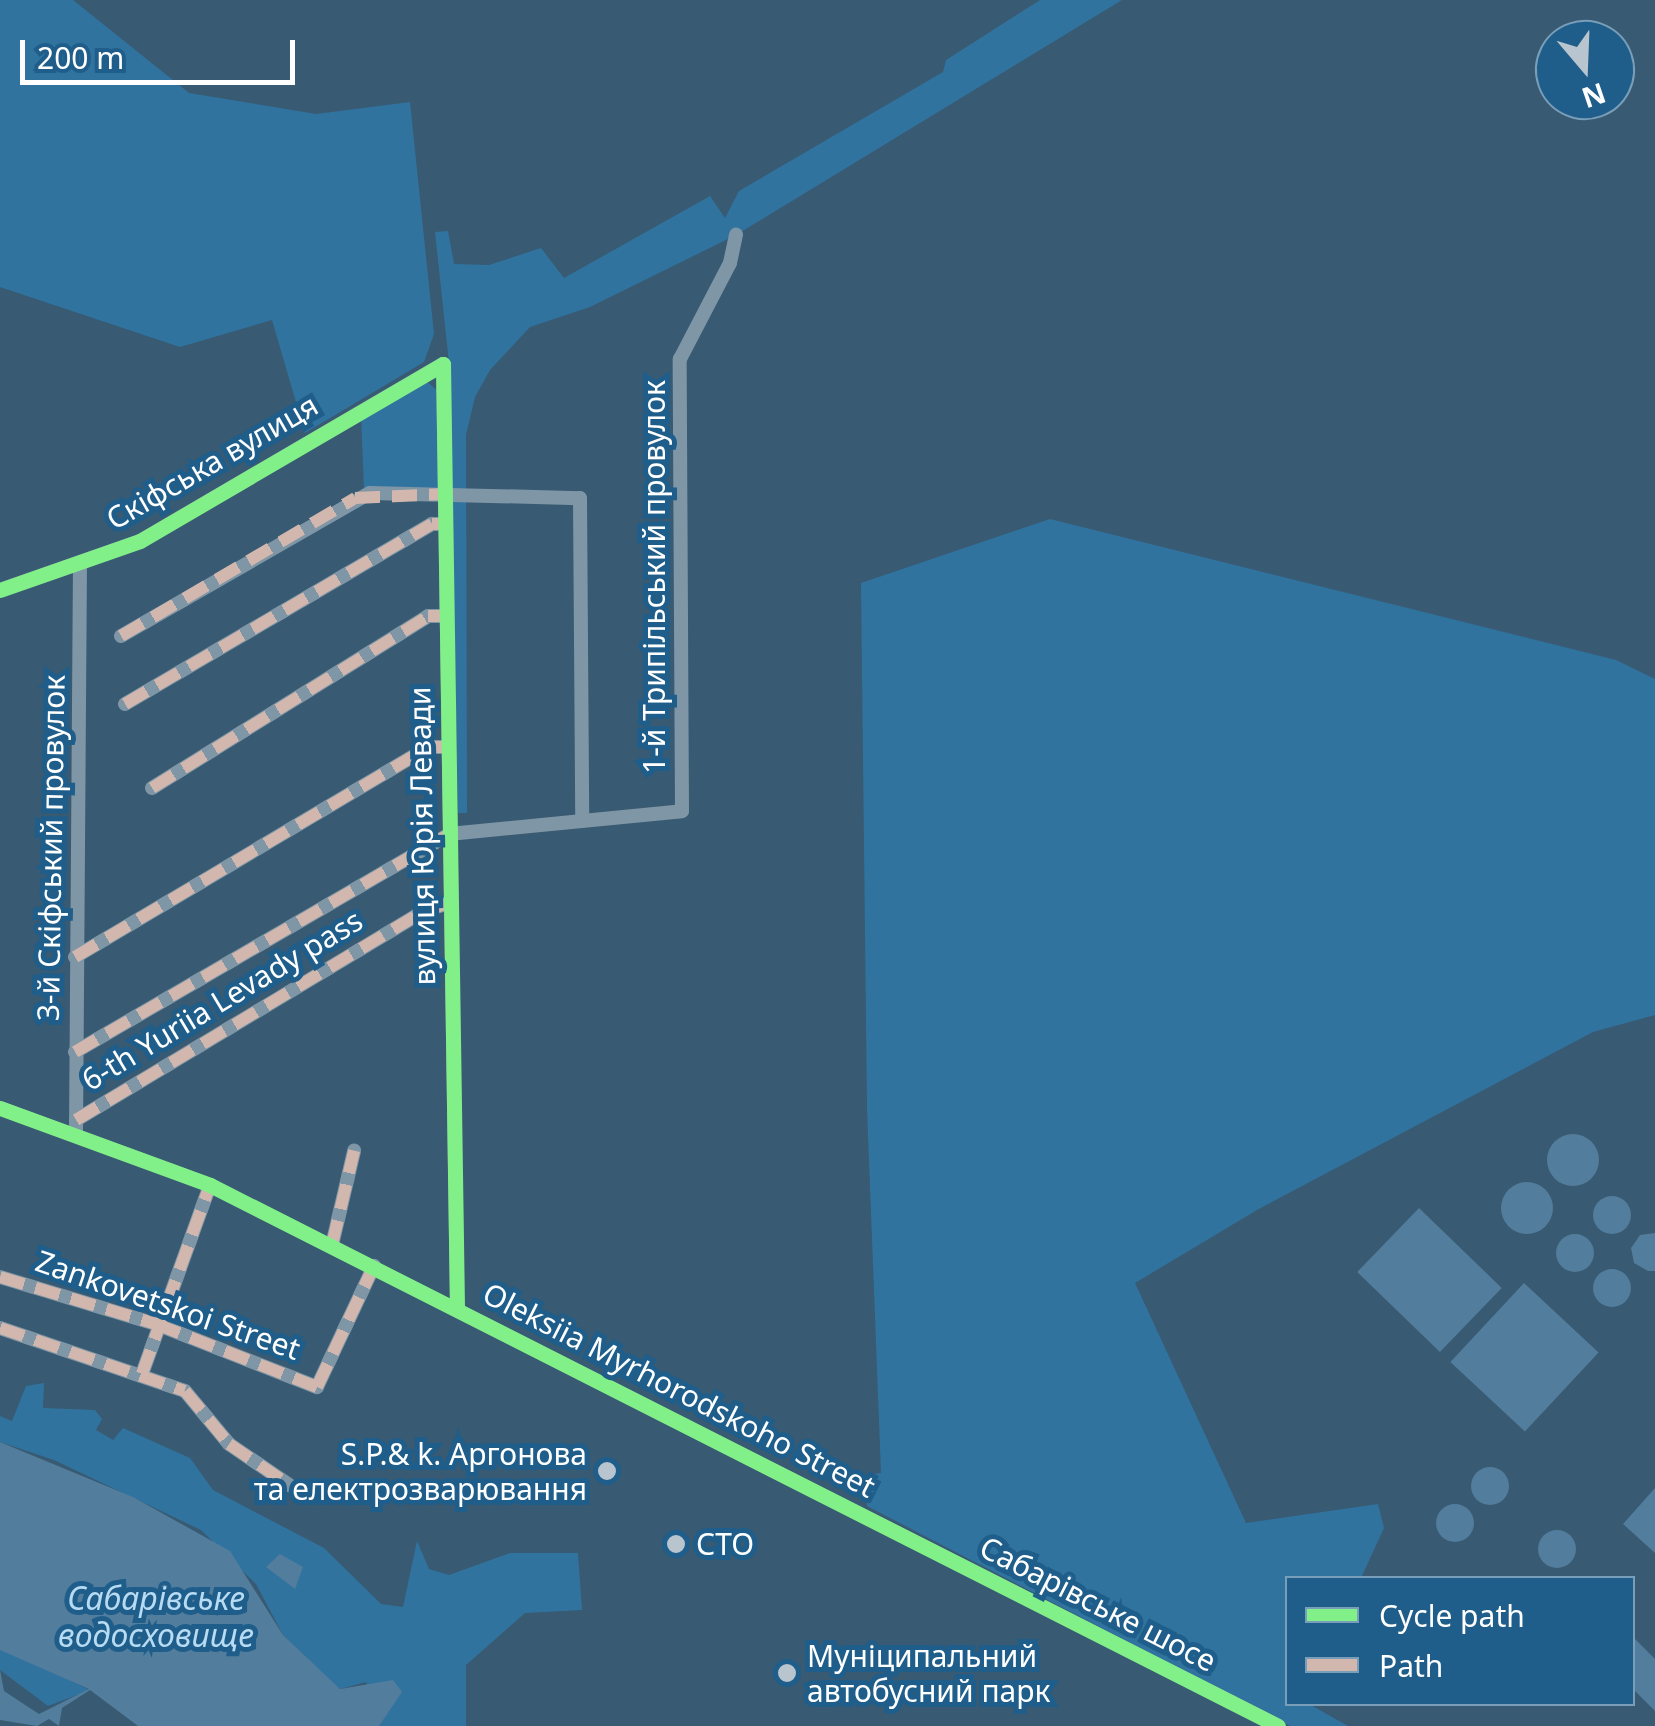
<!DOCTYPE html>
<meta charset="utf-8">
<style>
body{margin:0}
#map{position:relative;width:1655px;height:1726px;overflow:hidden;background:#385a72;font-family:"Noto Sans",sans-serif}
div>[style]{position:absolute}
.green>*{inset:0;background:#31739f}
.water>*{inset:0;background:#527d9c;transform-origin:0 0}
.round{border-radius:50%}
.minor>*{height:14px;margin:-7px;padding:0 7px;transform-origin:7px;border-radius:7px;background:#7f96a6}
.quiet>*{height:12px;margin-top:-6px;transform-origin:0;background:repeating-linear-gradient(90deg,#d1b7ad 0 25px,transparent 0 37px)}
.cycleway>*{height:15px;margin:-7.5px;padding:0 7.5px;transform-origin:7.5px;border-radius:7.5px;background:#82f089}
.dots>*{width:28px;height:28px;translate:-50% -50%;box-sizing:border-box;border:5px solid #1f5e8a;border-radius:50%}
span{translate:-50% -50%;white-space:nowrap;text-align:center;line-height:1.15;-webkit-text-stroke:10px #1f5e8a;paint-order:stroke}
.street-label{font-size:30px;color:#fff}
.poi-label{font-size:30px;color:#fff}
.right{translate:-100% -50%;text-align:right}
.left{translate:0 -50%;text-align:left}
.water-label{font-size:32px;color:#b7dbf3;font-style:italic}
.legend{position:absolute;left:1285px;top:1576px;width:350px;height:130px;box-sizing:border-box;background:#1f5e8a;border:2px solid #799eb9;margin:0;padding:12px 18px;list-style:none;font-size:30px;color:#fff}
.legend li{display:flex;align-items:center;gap:20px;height:50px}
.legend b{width:50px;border:2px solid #799eb9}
.north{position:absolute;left:1535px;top:20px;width:100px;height:100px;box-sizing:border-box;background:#1f5e8a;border:2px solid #799eb9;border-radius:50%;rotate:161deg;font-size:28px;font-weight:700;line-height:40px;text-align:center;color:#fff}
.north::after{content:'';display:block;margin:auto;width:35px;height:45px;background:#b9c5ce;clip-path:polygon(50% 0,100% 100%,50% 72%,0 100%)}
.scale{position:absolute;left:20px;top:40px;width:275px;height:45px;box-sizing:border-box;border:5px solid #fff;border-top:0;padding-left:12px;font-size:30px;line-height:35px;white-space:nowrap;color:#fff;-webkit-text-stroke:8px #1f5e8a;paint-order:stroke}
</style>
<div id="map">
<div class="green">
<div style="clip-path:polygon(0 0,73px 0,189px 93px,316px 114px,410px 102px,434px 334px,424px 362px,305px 433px,272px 320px,180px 347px,0 287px)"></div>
<div style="clip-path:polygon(1040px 0,1122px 0,736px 235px,590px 307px,530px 327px,490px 370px,475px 397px,466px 435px,467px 813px,458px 813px,449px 363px,435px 232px,448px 231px,454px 264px,489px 265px,541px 248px,564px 278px,710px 196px,725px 218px,739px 191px,943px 72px,946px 60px)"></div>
<div style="clip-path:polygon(426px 381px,438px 391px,441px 489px,364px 489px,361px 414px)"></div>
<div style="clip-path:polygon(1050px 519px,1616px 660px,1655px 679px,1655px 1015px,1593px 1032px,1257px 1210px,1135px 1283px,1246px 1523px,1378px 1504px,1384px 1528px,1361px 1578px,1288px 1578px,1288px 1704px,1309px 1704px,1348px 1726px,1290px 1726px,867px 1506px,867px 1475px,881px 1473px,867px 1109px,861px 583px)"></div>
<div style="clip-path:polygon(44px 1383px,43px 1408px,95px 1410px,102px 1419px,96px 1430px,113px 1440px,123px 1428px,190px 1458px,213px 1490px,324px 1548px,381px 1604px,403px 1607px,417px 1541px,429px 1569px,449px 1575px,510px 1553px,578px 1553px,582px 1610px,525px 1613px,466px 1665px,466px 1726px,379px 1726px,366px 1682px,340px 1689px,319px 1670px,283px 1635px,256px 1584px,201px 1530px,54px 1460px,0 1442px,0 1416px,12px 1421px,26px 1386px)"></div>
<div style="clip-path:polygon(0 1650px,23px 1658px,90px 1690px,48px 1706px,0 1670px)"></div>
</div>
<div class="water">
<div class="round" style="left:1547px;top:1134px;width:52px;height:52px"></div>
<div class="round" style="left:1501px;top:1182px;width:52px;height:52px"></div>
<div class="round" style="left:1593px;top:1196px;width:38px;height:38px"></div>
<div style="left:1419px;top:1208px;width:115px;height:89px;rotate:44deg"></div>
<div style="clip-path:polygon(1655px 1233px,1655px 1271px,1648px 1271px,1634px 1263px,1631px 1248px,1640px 1235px)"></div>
<div class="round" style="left:1556px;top:1234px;width:38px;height:38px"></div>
<div class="round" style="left:1593px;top:1269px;width:38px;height:38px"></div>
<div style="left:1524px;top:1283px;width:102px;height:108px;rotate:43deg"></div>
<div style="clip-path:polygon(0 1442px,133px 1497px,230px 1551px,283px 1635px,340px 1689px,393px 1680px,402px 1692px,379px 1726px,138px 1726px,90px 1690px,62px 1708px,59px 1726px,49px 1719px,37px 1726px,0 1720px,0 1670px,4px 1691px,39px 1714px,89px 1689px,0 1650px)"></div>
<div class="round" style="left:1471px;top:1467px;width:38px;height:38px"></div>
<div style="clip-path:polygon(1655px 1488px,1655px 1553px,1623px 1524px)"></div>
<div class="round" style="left:1436px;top:1504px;width:38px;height:38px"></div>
<div class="round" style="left:1538px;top:1530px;width:38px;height:38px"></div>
<div style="clip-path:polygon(280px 1554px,303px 1567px,295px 1589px,266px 1567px)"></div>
<div style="clip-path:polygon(1635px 1639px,1655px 1659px,1655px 1711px,1633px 1689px)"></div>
</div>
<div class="minor">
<div style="left:0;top:590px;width:148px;rotate:-19.3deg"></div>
<div style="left:140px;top:541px;width:351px;rotate:-30.3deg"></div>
<div style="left:443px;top:364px;width:943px;rotate:89.15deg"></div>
<div style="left:121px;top:636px;width:287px;rotate:-29.9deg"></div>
<div style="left:370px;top:493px;width:210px;rotate:1.4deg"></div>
<div style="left:580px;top:498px;width:323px;rotate:89.6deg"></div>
<div style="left:125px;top:704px;width:356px;rotate:-30.4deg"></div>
<div style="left:432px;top:524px;width:13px"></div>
<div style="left:152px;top:788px;width:325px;rotate:-31.9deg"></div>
<div style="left:428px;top:616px;width:19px"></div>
<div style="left:75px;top:957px;width:412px;rotate:-30.7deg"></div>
<div style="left:429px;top:747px;width:19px"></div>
<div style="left:75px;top:1052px;width:433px;rotate:-30.2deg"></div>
<div style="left:449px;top:834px;width:234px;rotate:-5.6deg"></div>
<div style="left:682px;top:811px;width:452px;rotate:-90.3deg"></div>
<div style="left:680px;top:359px;width:108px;rotate:-62.5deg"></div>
<div style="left:730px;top:263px;width:29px;rotate:-78deg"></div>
<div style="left:0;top:1108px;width:224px;rotate:20.1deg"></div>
<div style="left:210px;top:1185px;width:1197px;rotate:26.86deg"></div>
<div style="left:76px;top:1120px;width:406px;rotate:-31deg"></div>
<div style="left:424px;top:911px;width:28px;rotate:-18deg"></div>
<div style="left:76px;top:1134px;width:572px;rotate:-89.6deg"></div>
<div style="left:332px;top:1245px;width:97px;rotate:-76.8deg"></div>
<div style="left:0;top:1277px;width:163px;rotate:16.8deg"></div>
<div style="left:156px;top:1324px;width:173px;rotate:21.4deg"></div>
<div style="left:317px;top:1387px;width:134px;rotate:-64.8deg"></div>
<div style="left:0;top:1328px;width:195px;rotate:18.8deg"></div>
<div style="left:185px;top:1391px;width:69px;rotate:50.3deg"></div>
<div style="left:229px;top:1444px;width:73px;rotate:34.3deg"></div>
<div style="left:142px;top:1374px;width:201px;rotate:-70.2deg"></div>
</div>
<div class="quiet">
<div style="left:121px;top:636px;width:272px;rotate:-30.5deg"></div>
<div style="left:355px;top:498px;width:90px;rotate:-2.5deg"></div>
<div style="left:125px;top:704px;width:356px;rotate:-30.4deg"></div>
<div style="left:432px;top:524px;width:13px"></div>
<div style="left:152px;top:788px;width:325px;rotate:-31.9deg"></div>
<div style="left:428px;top:616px;width:19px"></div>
<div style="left:75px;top:957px;width:412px;rotate:-30.7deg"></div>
<div style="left:429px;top:747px;width:19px"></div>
<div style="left:75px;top:1052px;width:433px;rotate:-30.2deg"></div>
<div style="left:76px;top:1120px;width:406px;rotate:-31deg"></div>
<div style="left:424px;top:911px;width:28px;rotate:-18deg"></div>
<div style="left:332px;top:1245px;width:97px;rotate:-76.8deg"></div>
<div style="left:0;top:1277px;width:163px;rotate:16.8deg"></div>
<div style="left:156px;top:1324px;width:173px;rotate:21.4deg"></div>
<div style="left:317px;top:1387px;width:134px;rotate:-64.8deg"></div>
<div style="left:0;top:1328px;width:195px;rotate:18.8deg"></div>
<div style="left:185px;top:1391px;width:69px;rotate:50.3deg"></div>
<div style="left:229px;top:1444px;width:73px;rotate:34.3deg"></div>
<div style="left:142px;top:1374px;width:201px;rotate:-70.2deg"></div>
</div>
<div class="cycleway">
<div style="left:0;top:590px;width:148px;rotate:-19.3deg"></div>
<div style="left:140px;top:541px;width:351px;rotate:-30.3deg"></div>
<div style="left:443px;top:364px;width:943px;rotate:89.15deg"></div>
<div style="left:0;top:1108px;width:224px;rotate:20.1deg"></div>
<div style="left:210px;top:1185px;width:1197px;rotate:26.86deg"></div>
</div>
<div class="dots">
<div style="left:607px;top:1471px;background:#b9c5ce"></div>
<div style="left:676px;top:1544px;background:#b9c5ce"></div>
<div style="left:787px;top:1673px;background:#b9c5ce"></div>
</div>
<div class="street-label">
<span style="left:212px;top:462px;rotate:-30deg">Скіфська вулиця</span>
<span style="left:654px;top:577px;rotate:-90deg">1-й Трипільський провулок</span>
<span style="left:422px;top:836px;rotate:-91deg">вулиця Юрія Левади</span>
<span style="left:51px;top:848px;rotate:-89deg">3-й Скіфський провулок</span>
<span style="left:222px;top:1000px;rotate:-31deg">6-th Yuriia Levady pass</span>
<span style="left:168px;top:1305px;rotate:19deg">Zankovetskoi Street</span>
<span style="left:679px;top:1390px;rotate:27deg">Oleksiia Myrhorodskoho Street</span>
<span style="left:1098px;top:1604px;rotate:27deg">Сабарівське шосе</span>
</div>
<div class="poi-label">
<span class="right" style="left:587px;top:1471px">S.P.&amp; k. Аргонова<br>та електрозварювання</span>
<span class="left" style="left:696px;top:1544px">СТО</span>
<span class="left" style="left:807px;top:1673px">Муніципальний<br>автобусний парк</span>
</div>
<div class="water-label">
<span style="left:156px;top:1617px">Сабарівське<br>водосховище</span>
</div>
<ul class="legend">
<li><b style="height:12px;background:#82f089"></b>Cycle path</li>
<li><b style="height:12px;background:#d1b7ad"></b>Path</li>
</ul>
<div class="north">N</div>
<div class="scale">200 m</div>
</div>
